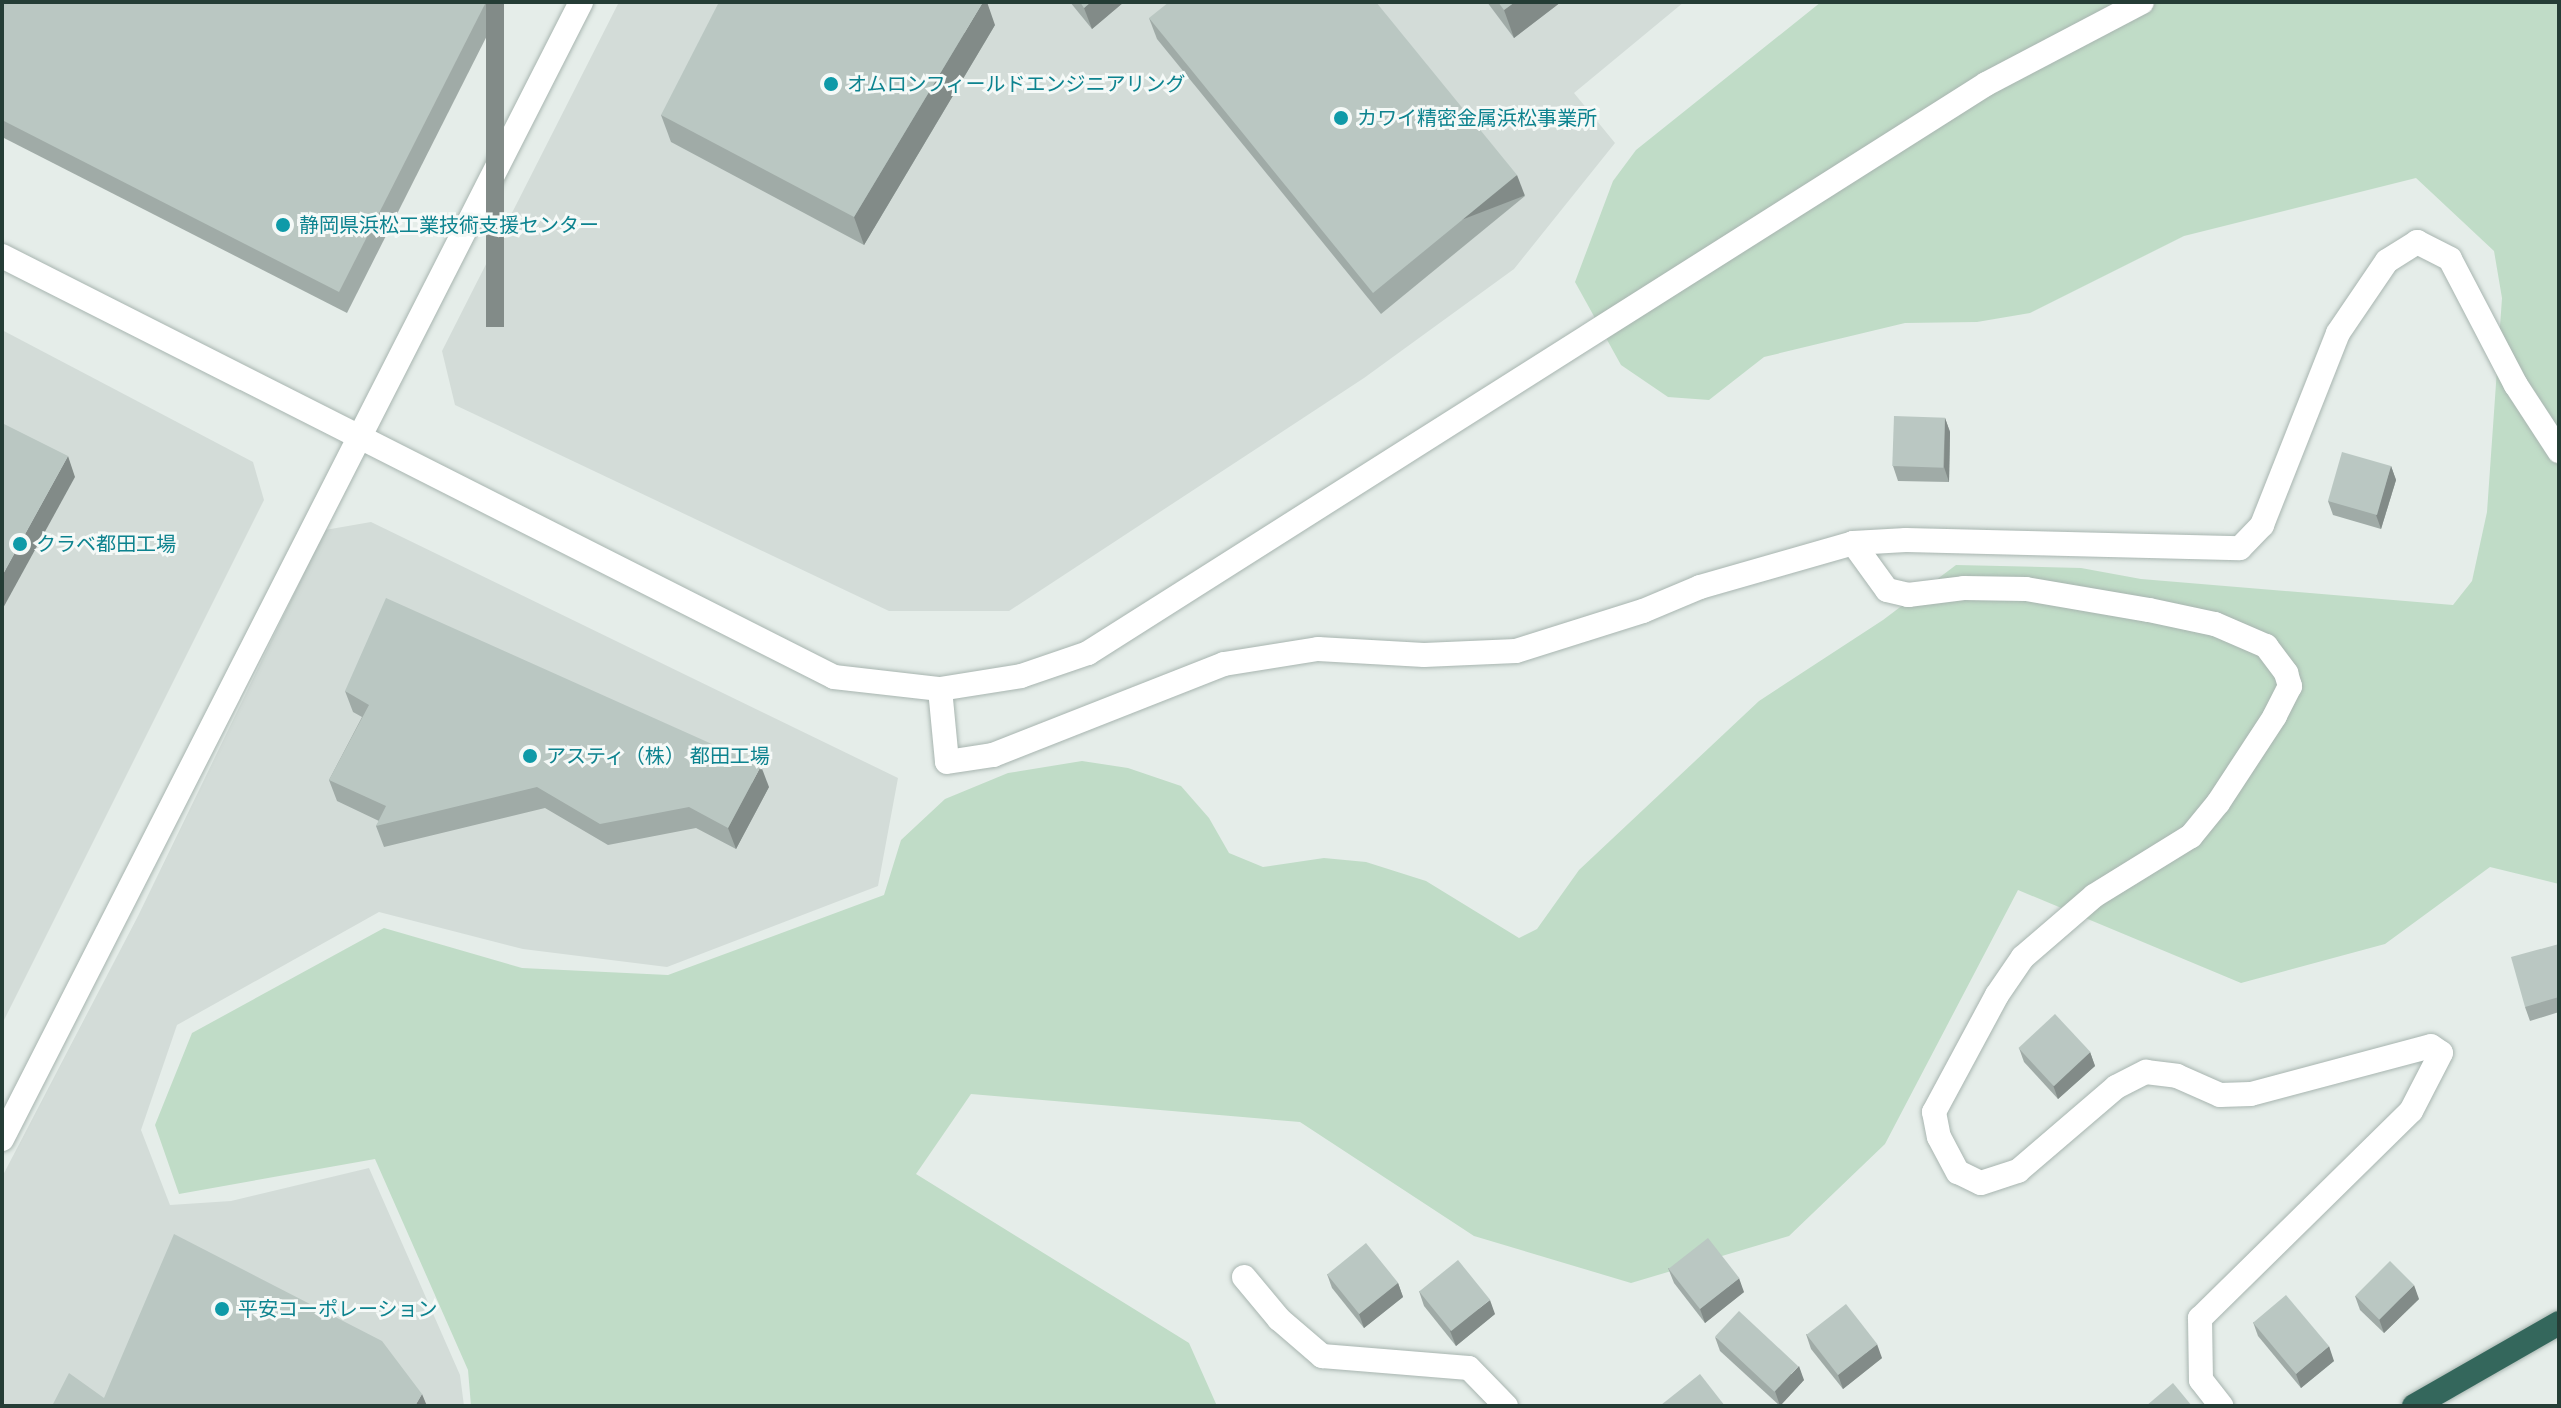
<!DOCTYPE html>
<meta charset="utf-8">
<style>
body{margin:0}
#map{position:relative;width:2561px;height:1408px;overflow:hidden;background:#e5ede9;font-family:Rubik,"Noto Sans JP",sans-serif}
div>[style]{position:absolute}
.built>*{inset:0;background:#d3dcd8}
.green>*{inset:0;background:#c0dcc7}
.roads{filter:drop-shadow(0 0 2px #a8b5b0) drop-shadow(0 0 2px #a8b5b0)}
.minor>*{height:24px;margin:-12px;padding:0 12px;transform-origin:12px;border-radius:12px;background:#fff}
.highway>*{height:24px;margin:-12px;padding:0 12px;transform-origin:12px;border-radius:12px;background:#34675c}
.wall>*{inset:0;background:#a0aba7}
.shaded-wall>*{inset:0;background:#828b88;transform-origin:0 0}
.building>*{inset:0;background:#bac7c2;transform-origin:0 0}
.dots>*{width:22px;height:22px;translate:-50% -50%;box-sizing:border-box;border:4px solid #f5f9f7;border-radius:50%}
span{translate:-50% -50%;white-space:nowrap;text-align:center;line-height:1.15;-webkit-text-stroke:6px #f5f9f7;paint-order:stroke}
.culture-label{font-size:20px;color:#0d838f}
.left{translate:0 -50%;text-align:left}
.frame{position:absolute;inset:0;border:4px solid #253d36;pointer-events:none}
</style>
<div id="map">
<div class="built">
<div style="clip-path:polygon(619px 2px,1684px 2px,1574px 93px,1615px 143px,1514px 269px,1364px 378px,1009px 611px,889px 611px,455px 405px,442px 351px)"></div>
<div style="clip-path:polygon(2px 330px,253px 462px,264px 500px,2px 1024px)"></div>
<div style="clip-path:polygon(371px 522px,898px 778px,878px 886px,667px 967px,523px 949px,379px 912px,177px 1025px,141px 1130px,170px 1205px,231px 1201px,369px 1168px,460px 1375px,464px 1406px,2px 1406px,2px 1177px,138px 916px,325px 530px)"></div>
</div>
<div class="green">
<div style="clip-path:polygon(1821px 2px,2559px 2px,2559px 884px,2490px 867px,2385px 944px,2241px 983px,2018px 890px,1885px 1144px,1789px 1236px,1631px 1283px,1474px 1236px,1300px 1122px,971px 1094px,916px 1174px,1189px 1343px,1217px 1406px,471px 1406px,468px 1370px,375px 1159px,179px 1194px,155px 1125px,192px 1033px,384px 928px,522px 968px,668px 975px,884px 895px,901px 840px,945px 799px,1008px 773px,1082px 761px,1128px 768px,1181px 786px,1209px 818px,1229px 853px,1263px 867px,1324px 858px,1366px 862px,1426px 881px,1519px 938px,1537px 929px,1579px 870px,1759px 701px,1883px 620px,1956px 565px,2081px 568px,2141px 579px,2453px 605px,2472px 581px,2487px 512px,2502px 298px,2494px 251px,2416px 178px,2184px 236px,2030px 313px,1977px 322px,1905px 323px,1764px 357px,1709px 400px,1668px 397px,1621px 365px,1575px 282px,1613px 181px,1636px 150px)"></div>
</div>
<div class="roads">
<div class="minor">
<div style="left:2px;top:256px;width:932px;rotate:26.84deg"></div>
<div style="left:834px;top:677px;width:107px;rotate:6.5deg"></div>
<div style="left:940px;top:689px;width:82px;rotate:-9.1deg"></div>
<div style="left:1021px;top:676px;width:71px;rotate:-18.9deg"></div>
<div style="left:1088px;top:653px;width:1063px;rotate:-32.36deg"></div>
<div style="left:1986px;top:84px;width:176px;rotate:-27.7deg"></div>
<div style="left:1853px;top:543px;width:58px;rotate:54.1deg"></div>
<div style="left:1887px;top:590px;width:22px;rotate:13deg"></div>
<div style="left:1908px;top:595px;width:56px;rotate:-7.1deg"></div>
<div style="left:1964px;top:588px;width:62px;rotate:0.9deg"></div>
<div style="left:2026px;top:589px;width:125px;rotate:9.7deg"></div>
<div style="left:2149px;top:610px;width:67px;rotate:12deg"></div>
<div style="left:2215px;top:624px;width:56px;rotate:23.3deg"></div>
<div style="left:2266px;top:646px;width:34px;rotate:53deg"></div>
<div style="left:2286px;top:673px;width:14px;rotate:73deg"></div>
<div style="left:2290px;top:686px;width:34px;rotate:117deg"></div>
<div style="left:2275px;top:716px;width:104px;rotate:123.2deg"></div>
<div style="left:2218px;top:803px;width:43px;rotate:129.3deg"></div>
<div style="left:2191px;top:836px;width:114px;rotate:148.3deg"></div>
<div style="left:2094px;top:896px;width:94px;rotate:139.3deg"></div>
<div style="left:2023px;top:957px;width:46px;rotate:124.4deg"></div>
<div style="left:1997px;top:995px;width:133px;rotate:118.3deg"></div>
<div style="left:1934px;top:1112px;width:25px;rotate:79deg"></div>
<div style="left:1939px;top:1137px;width:40px;rotate:62deg"></div>
<div style="left:1958px;top:1172px;width:25px;rotate:26deg"></div>
<div style="left:1981px;top:1183px;width:39px;rotate:-18deg"></div>
<div style="left:2018px;top:1171px;width:129px;rotate:-40.6deg"></div>
<div style="left:2116px;top:1087px;width:34px;rotate:-27deg"></div>
<div style="left:2146px;top:1072px;width:31px;rotate:7deg"></div>
<div style="left:2177px;top:1076px;width:47px;rotate:23.8deg"></div>
<div style="left:2220px;top:1095px;width:31px;rotate:-2deg"></div>
<div style="left:2251px;top:1094px;width:186px;rotate:-14.9deg"></div>
<div style="left:2431px;top:1046px;width:12px;rotate:35deg"></div>
<div style="left:2441px;top:1053px;width:65px;rotate:117.3deg"></div>
<div style="left:2411px;top:1111px;width:296px;rotate:135.5deg"></div>
<div style="left:2200px;top:1318px;width:62px;rotate:89.1deg"></div>
<div style="left:2201px;top:1380px;width:33px;rotate:52deg"></div>
<div style="left:940px;top:689px;width:73px;rotate:84.5deg"></div>
<div style="left:947px;top:762px;width:47px;rotate:-8.7deg"></div>
<div style="left:993px;top:755px;width:248px;rotate:-21.5deg"></div>
<div style="left:1224px;top:664px;width:95px;rotate:-9.1deg"></div>
<div style="left:1318px;top:649px;width:106px;rotate:3.2deg"></div>
<div style="left:1424px;top:655px;width:92px;rotate:-2.5deg"></div>
<div style="left:1516px;top:651px;width:133px;rotate:-17.5deg"></div>
<div style="left:1643px;top:611px;width:62px;rotate:-22.8deg"></div>
<div style="left:1700px;top:587px;width:159px;rotate:-16deg"></div>
<div style="left:1853px;top:543px;width:53px;rotate:-3.2deg"></div>
<div style="left:1906px;top:540px;width:334px;rotate:1.4deg"></div>
<div style="left:2240px;top:548px;width:32px;rotate:-46deg"></div>
<div style="left:2262px;top:525px;width:206px;rotate:-68.4deg"></div>
<div style="left:2338px;top:333px;width:87px;rotate:-55.8deg"></div>
<div style="left:2387px;top:261px;width:36px;rotate:-32deg"></div>
<div style="left:2417px;top:242px;width:37px;rotate:27deg"></div>
<div style="left:2450px;top:259px;width:142px;rotate:62.4deg"></div>
<div style="left:2516px;top:385px;width:79px;rotate:56.9deg"></div>
<div style="left:2px;top:1139px;width:1276px;rotate:-63.01deg"></div>
<div style="left:1244px;top:1277px;width:55px;rotate:50.2deg"></div>
<div style="left:1279px;top:1319px;width:57px;rotate:40.7deg"></div>
<div style="left:1322px;top:1356px;width:147px;rotate:4.7deg"></div>
<div style="left:1469px;top:1368px;width:53px;rotate:45.8deg"></div>
</div>
<div class="highway">
<div style="left:2414px;top:1406px;width:167px;rotate:-29.8deg"></div>
</div>
</div>
<div class="wall">
<div style="clip-path:polygon(2px 2px,504px 2px,347px 313px,2px 137px)"></div>
<div style="clip-path:polygon(1070px 2px,1124px 2px,1092px 29px)"></div>
<div style="clip-path:polygon(1487px 2px,1561px 2px,1514px 38px)"></div>
<div style="clip-path:polygon(1149px 18px,1525px 196px,1381px 314px,1157px 39px)"></div>
<div style="clip-path:polygon(995px 25px,864px 245px,671px 142px,661px 115px)"></div>
<div style="clip-path:polygon(1945px 418px,1950px 432px,1949px 482px,1898px 481px,1893px 466px)"></div>
<div style="clip-path:polygon(2391px 466px,2396px 480px,2381px 529px,2333px 515px,2328px 501px)"></div>
<div style="clip-path:polygon(345px 691px,769px 787px,736px 849px,696px 828px,608px 845px,545px 808px,384px 847px,376px 826px,379px 821px,337px 801px,329px 780px,362px 717px,353px 712px)"></div>
<div style="clip-path:polygon(2559px 944px,2559px 1012px,2530px 1021px,2525px 1007px)"></div>
<div style="clip-path:polygon(2019px 1048px,2090px 1052px,2095px 1066px,2058px 1099px,2024px 1062px)"></div>
<div style="clip-path:polygon(1668px 1268px,1744px 1292px,1705px 1323px,1674px 1283px)"></div>
<div style="clip-path:polygon(1327px 1274px,1398px 1283px,1403px 1297px,1364px 1328px,1332px 1288px)"></div>
<div style="clip-path:polygon(1419px 1291px,1495px 1314px,1456px 1346px,1424px 1306px)"></div>
<div style="clip-path:polygon(2355px 1296px,2419px 1299px,2384px 1333px,2360px 1310px)"></div>
<div style="clip-path:polygon(2253px 1322px,2334px 1361px,2301px 1388px,2258px 1336px)"></div>
<div style="clip-path:polygon(1806px 1334px,1882px 1358px,1843px 1389px,1811px 1349px)"></div>
<div style="clip-path:polygon(1715px 1337px,1804px 1380px,1780px 1406px,1720px 1351px)"></div>
</div>
<div class="shaded-wall">
<div style="left:486px;top:2px;width:18px;height:325px"></div>
<div style="clip-path:polygon(983px 2px,987px 2px,995px 25px,864px 245px,854px 217px)"></div>
<div style="clip-path:polygon(1091px 2px,1124px 2px,1092px 29px,1084px 8px)"></div>
<div style="clip-path:polygon(1515px 2px,1561px 2px,1514px 38px,1504px 10px)"></div>
<div style="left:1517px;top:175px;width:22px;height:186px;rotate:69deg"></div>
<div style="clip-path:polygon(1945px 418px,1950px 432px,1949px 482px,1944px 467px)"></div>
<div style="clip-path:polygon(68px 456px,75px 477px,2px 610px,2px 576px)"></div>
<div style="clip-path:polygon(2391px 466px,2396px 480px,2381px 529px,2376px 515px)"></div>
<div style="clip-path:polygon(761px 766px,769px 787px,736px 849px,728px 828px)"></div>
<div style="clip-path:polygon(2090px 1052px,2095px 1066px,2058px 1099px,2053px 1085px)"></div>
<div style="clip-path:polygon(1739px 1278px,1744px 1292px,1705px 1323px,1700px 1309px)"></div>
<div style="clip-path:polygon(1398px 1283px,1403px 1297px,1364px 1328px,1359px 1314px)"></div>
<div style="clip-path:polygon(2414px 1285px,2419px 1299px,2384px 1333px,2379px 1319px)"></div>
<div style="clip-path:polygon(1490px 1300px,1495px 1314px,1456px 1346px,1450px 1331px)"></div>
<div style="clip-path:polygon(1877px 1344px,1882px 1358px,1843px 1389px,1838px 1375px)"></div>
<div style="clip-path:polygon(2329px 1346px,2334px 1361px,2301px 1388px,2296px 1374px)"></div>
<div style="clip-path:polygon(1799px 1366px,1804px 1380px,1780px 1406px,1775px 1391px)"></div>
<div style="clip-path:polygon(422px 1394px,427px 1406px,415px 1406px)"></div>
</div>
<div class="building">
<div style="clip-path:polygon(2px 2px,486px 2px,339px 292px,2px 120px)"></div>
<div style="clip-path:polygon(719px 2px,983px 2px,854px 217px,661px 115px)"></div>
<div style="clip-path:polygon(1080px 2px,1091px 2px,1084px 8px)"></div>
<div style="clip-path:polygon(1169px 2px,1376px 2px,1517px 175px,1373px 293px,1149px 18px)"></div>
<div style="clip-path:polygon(1498px 2px,1515px 2px,1504px 10px)"></div>
<div style="left:1894px;top:416px;width:51px;height:50px;rotate:2deg"></div>
<div style="clip-path:polygon(2px 423px,68px 456px,2px 576px)"></div>
<div style="left:2342px;top:452px;width:51px;height:51px;rotate:16deg"></div>
<div style="clip-path:polygon(386px 598px,761px 766px,728px 828px,689px 807px,600px 824px,537px 787px,376px 826px,386px 806px,329px 780px,369px 705px,345px 691px)"></div>
<div style="clip-path:polygon(2559px 944px,2559px 997px,2525px 1007px,2511px 957px)"></div>
<div style="left:2055px;top:1014px;width:52px;height:50px;rotate:47deg"></div>
<div style="clip-path:polygon(174px 1234px,382px 1341px,422px 1394px,415px 1406px,52px 1406px,69px 1373px,104px 1398px)"></div>
<div style="left:1708px;top:1238px;width:51px;height:50px;rotate:52deg"></div>
<div style="left:1366px;top:1243px;width:51px;height:50px;rotate:51deg"></div>
<div style="left:1458px;top:1260px;width:51px;height:50px;rotate:51deg"></div>
<div style="left:2390px;top:1261px;width:34px;height:49px;rotate:45deg"></div>
<div style="left:2286px;top:1295px;width:67px;height:43px;rotate:50deg"></div>
<div style="left:1846px;top:1304px;width:51px;height:50px;rotate:52deg"></div>
<div style="left:1739px;top:1311px;width:81px;height:35px;rotate:43deg"></div>
<div style="clip-path:polygon(1700px 1374px,1725px 1406px,1662px 1406px,1661px 1405px)"></div>
<div style="clip-path:polygon(2173px 1383px,2192px 1406px,2146px 1406px)"></div>
</div>
<div class="dots">
<div style="left:831px;top:84px;background:#0f9aa8"></div>
<div style="left:1341px;top:118px;background:#0f9aa8"></div>
<div style="left:283px;top:225px;background:#0f9aa8"></div>
<div style="left:20px;top:544px;background:#0f9aa8"></div>
<div style="left:530px;top:756px;background:#0f9aa8"></div>
<div style="left:222px;top:1309px;background:#0f9aa8"></div>
</div>
<div class="culture-label">
<span class="left" style="left:847px;top:84px">オムロンフィールドエンジニアリング</span>
<span class="left" style="left:1357px;top:118px">カワイ精密金属浜松事業所</span>
<span class="left" style="left:299px;top:225px">静岡県浜松工業技術支援センター</span>
<span class="left" style="left:36px;top:544px">クラベ都田工場</span>
<span class="left" style="left:546px;top:756px">アスティ（株） 都田工場</span>
<span class="left" style="left:238px;top:1309px">平安コーポレーション</span>
</div>
<div class="frame"></div>
</div>
